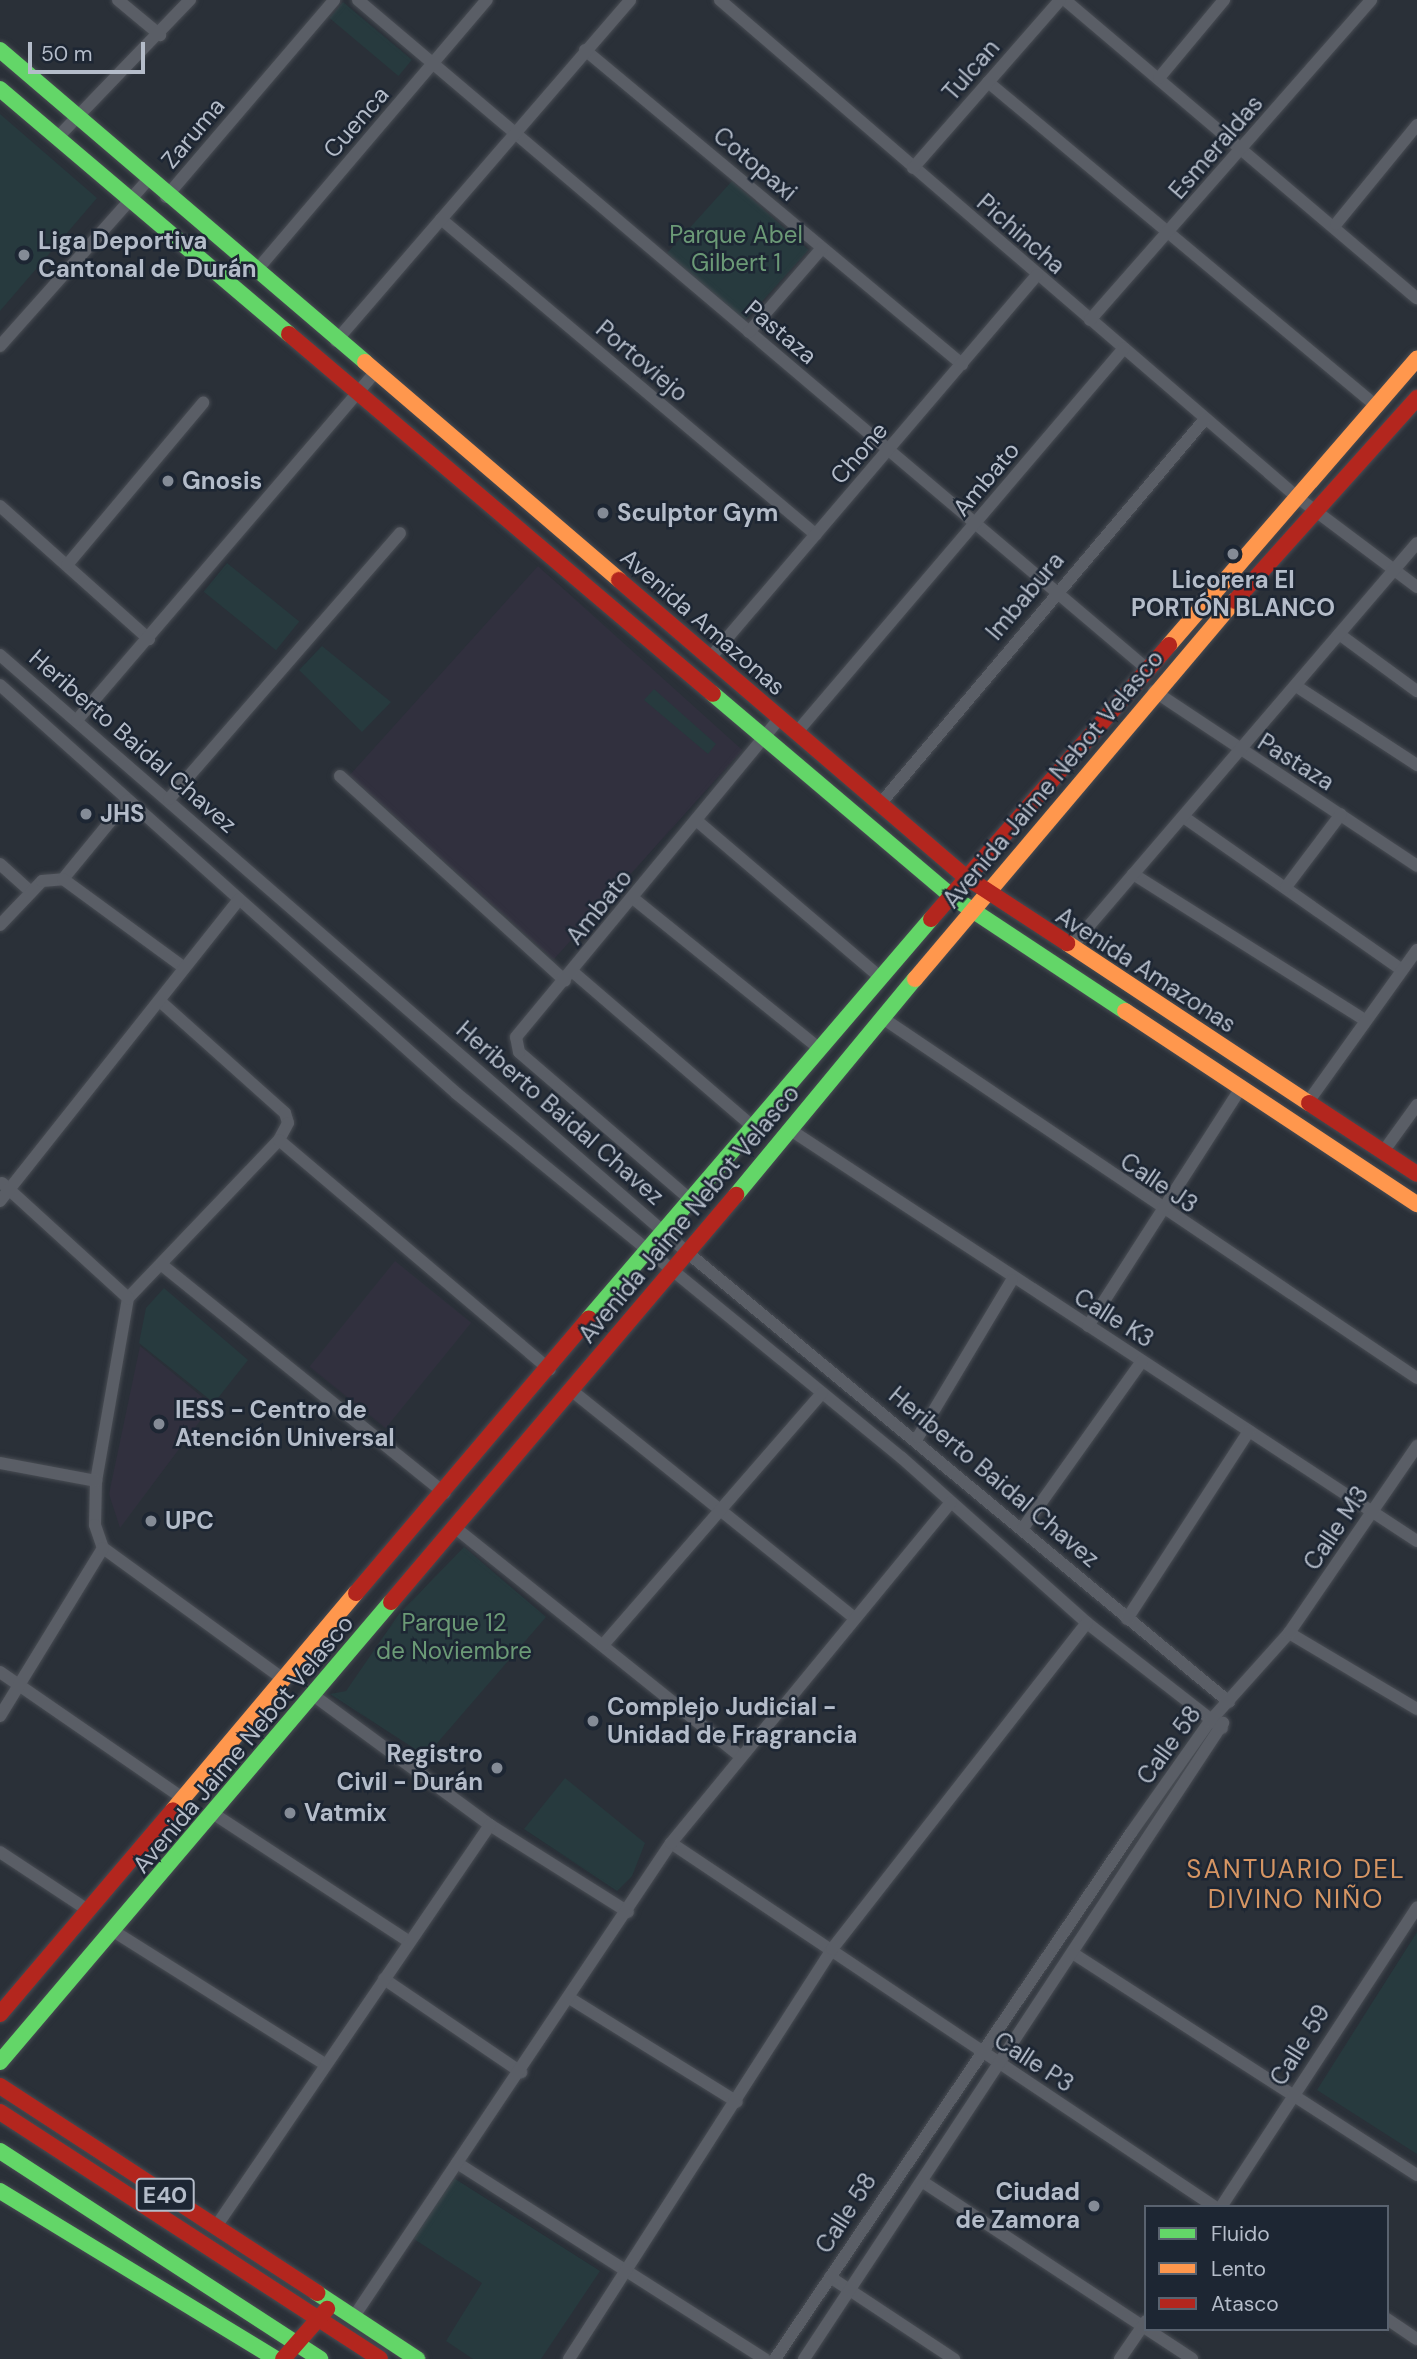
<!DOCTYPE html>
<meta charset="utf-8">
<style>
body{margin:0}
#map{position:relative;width:1417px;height:2359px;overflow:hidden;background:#2a3038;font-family:"DM Sans",sans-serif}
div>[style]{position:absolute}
.medical>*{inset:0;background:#31303e;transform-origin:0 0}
.green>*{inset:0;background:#273a3e;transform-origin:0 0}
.roads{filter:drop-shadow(0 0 2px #484c53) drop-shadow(0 0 2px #484c53)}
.street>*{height:12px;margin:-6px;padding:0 6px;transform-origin:6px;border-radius:6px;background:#5a5e66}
.fast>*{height:16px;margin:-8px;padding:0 8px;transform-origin:8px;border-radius:8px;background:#63d668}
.slow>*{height:16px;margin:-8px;padding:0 8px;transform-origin:8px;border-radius:8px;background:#ff974d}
.jam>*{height:16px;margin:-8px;padding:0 8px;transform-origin:8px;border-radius:8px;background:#b3261e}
.dots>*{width:19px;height:19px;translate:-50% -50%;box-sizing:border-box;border:4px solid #1d2633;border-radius:50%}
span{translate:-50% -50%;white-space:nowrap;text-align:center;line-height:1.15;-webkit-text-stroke:5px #1d2633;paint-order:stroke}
.shield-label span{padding:2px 5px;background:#1d2633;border:2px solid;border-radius:5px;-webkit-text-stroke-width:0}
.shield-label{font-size:23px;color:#b4bcc9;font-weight:700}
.street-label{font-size:24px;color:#b4bcc9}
.park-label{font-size:24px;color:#6b9a76}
.poi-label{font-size:24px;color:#b4bcc9;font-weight:700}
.left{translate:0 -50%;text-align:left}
.right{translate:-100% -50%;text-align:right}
.neighbourhood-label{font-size:26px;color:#d59563;letter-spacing:2px}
.legend{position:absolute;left:1144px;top:2205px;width:245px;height:126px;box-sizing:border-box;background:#1d2633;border:2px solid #59626f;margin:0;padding:9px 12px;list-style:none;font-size:21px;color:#b4bcc9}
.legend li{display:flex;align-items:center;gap:14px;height:35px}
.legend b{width:35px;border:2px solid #59626f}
.scale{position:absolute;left:28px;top:42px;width:117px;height:32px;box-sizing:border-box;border:4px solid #b4bcc9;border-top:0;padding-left:9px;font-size:21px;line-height:24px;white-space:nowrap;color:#b4bcc9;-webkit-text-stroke:5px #1d2633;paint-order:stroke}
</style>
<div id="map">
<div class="medical">
<div style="left:538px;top:566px;width:275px;height:282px;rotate:42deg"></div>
<div style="left:395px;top:1261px;width:98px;height:136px;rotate:39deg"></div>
<div style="clip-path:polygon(140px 1346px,212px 1405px,120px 1528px,109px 1494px)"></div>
</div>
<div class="green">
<div style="left:343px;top:2px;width:90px;height:21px;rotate:40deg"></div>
<div style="clip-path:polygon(0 114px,97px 198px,0 311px)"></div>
<div style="left:732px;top:181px;width:103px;height:97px;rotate:42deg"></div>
<div style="left:227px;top:563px;width:93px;height:37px;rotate:39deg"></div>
<div style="clip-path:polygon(322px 646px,391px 702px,362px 732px,299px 670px)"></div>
<div style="clip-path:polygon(654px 689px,716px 744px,708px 754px,644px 700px)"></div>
<div style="clip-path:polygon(164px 1288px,248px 1360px,214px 1403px,139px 1343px,146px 1308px)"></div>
<div style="clip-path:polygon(464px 1547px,546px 1617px,426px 1756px,330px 1694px,346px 1691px,399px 1614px)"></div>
<div style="clip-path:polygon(565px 1778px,645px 1843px,632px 1876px,617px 1891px,524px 1829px)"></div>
<div style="clip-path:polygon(1417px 1932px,1417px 2154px,1317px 2090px)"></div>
<div style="clip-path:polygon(452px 2177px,600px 2271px,541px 2359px,473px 2359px,446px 2341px,482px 2283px,411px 2237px)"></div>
</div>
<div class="roads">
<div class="street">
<div style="left:118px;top:0;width:55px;rotate:39.8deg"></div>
<div style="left:358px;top:0;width:1033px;rotate:40.29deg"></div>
<div style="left:720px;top:0;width:762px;rotate:40.74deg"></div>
<div style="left:1297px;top:497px;width:150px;rotate:36.9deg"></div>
<div style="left:1065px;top:0;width:461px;rotate:40.3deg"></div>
<div style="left:585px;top:50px;width:491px;rotate:39.8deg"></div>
<div style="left:1159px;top:78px;width:102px;rotate:-50.2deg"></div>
<div style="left:988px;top:82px;width:504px;rotate:39.85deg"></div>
<div style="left:57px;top:138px;width:192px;rotate:-46.1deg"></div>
<div style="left:913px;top:168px;width:223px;rotate:-48.8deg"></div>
<div style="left:166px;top:197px;width:259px;rotate:-49.5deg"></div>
<div style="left:441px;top:219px;width:490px;rotate:40.1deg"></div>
<div style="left:1336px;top:224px;width:128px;rotate:-50.7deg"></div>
<div style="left:256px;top:271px;width:356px;rotate:-49.6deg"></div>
<div style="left:1090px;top:320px;width:426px;rotate:-48.7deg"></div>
<div style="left:749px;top:332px;width:111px;rotate:-49deg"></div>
<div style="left:336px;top:341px;width:450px;rotate:-49.2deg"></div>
<div style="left:0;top:346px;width:222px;rotate:-48.3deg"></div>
<div style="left:0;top:506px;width:200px;rotate:41.8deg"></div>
<div style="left:67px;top:565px;width:212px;rotate:-50deg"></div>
<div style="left:1339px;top:634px;width:97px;rotate:36.2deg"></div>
<div style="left:0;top:655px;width:912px;rotate:41deg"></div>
<div style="left:688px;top:1253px;width:703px;rotate:39.69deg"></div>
<div style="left:711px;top:657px;width:502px;rotate:-49.52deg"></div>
<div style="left:0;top:685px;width:612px;rotate:41.82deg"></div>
<div style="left:456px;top:1093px;width:576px;rotate:39.3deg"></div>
<div style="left:902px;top:1458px;width:248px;rotate:41.7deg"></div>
<div style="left:1087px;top:1623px;width:171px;rotate:37.9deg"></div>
<div style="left:1296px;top:686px;width:145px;rotate:33.1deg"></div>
<div style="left:1154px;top:691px;width:316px;rotate:33.6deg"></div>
<div style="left:77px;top:720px;width:455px;rotate:-49.4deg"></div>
<div style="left:797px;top:732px;width:504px;rotate:-49.58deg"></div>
<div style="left:340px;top:776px;width:304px;rotate:42.3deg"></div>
<div style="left:169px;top:799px;width:352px;rotate:-49deg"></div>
<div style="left:881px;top:803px;width:502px;rotate:-49.84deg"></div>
<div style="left:1185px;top:818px;width:265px;rotate:35deg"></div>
<div style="left:696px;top:820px;width:242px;rotate:40.5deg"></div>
<div style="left:0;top:864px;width:39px;rotate:42deg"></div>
<div style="left:1133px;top:874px;width:275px;rotate:32.2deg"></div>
<div style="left:63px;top:879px;width:102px;rotate:-50.6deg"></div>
<div style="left:1286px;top:887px;width:91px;rotate:-53deg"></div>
<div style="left:634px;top:899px;width:239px;rotate:38.9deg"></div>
<div style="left:0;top:925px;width:61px;rotate:-46.3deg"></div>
<div style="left:42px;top:881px;width:21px;rotate:-5deg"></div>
<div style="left:63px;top:879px;width:147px;rotate:36.2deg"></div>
<div style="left:1070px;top:948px;width:533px;rotate:-49.41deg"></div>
<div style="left:573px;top:972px;width:236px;rotate:40.7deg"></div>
<div style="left:162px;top:1003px;width:165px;rotate:41.8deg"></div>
<div style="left:285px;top:1113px;width:10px;rotate:73deg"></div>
<div style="left:288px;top:1123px;width:19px;rotate:118deg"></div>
<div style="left:279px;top:1140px;width:219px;rotate:133.7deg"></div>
<div style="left:128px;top:1298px;width:186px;rotate:99.9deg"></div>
<div style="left:96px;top:1481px;width:44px;rotate:91.3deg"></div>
<div style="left:95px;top:1525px;width:24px;rotate:71deg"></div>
<div style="left:103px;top:1548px;width:225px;rotate:36deg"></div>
<div style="left:881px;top:1017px;width:646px;rotate:33.96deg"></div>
<div style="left:1308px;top:1102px;width:187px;rotate:-54.4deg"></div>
<div style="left:789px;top:1129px;width:751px;rotate:33.27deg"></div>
<div style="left:279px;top:1140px;width:355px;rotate:40.3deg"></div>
<div style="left:1383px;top:1152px;width:58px;rotate:-54.1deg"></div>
<div style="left:2px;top:1183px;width:171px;rotate:42.4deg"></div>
<div style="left:0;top:1201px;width:385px;rotate:-51.6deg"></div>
<div style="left:692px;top:1201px;width:228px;rotate:-139.3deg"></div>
<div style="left:519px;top:1052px;width:15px;rotate:-101deg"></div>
<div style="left:516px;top:1037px;width:414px;rotate:-50.4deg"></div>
<div style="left:162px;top:1265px;width:363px;rotate:38.9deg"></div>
<div style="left:1088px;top:1326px;width:285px;rotate:-57.3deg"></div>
<div style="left:571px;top:1390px;width:364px;rotate:38.8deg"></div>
<div style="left:918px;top:1437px;width:183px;rotate:-59.1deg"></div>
<div style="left:0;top:1463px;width:98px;rotate:10.6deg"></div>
<div style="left:453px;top:1526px;width:365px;rotate:38.7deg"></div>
<div style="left:1023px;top:1528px;width:205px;rotate:-54.5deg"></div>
<div style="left:1127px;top:1619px;width:224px;rotate:-57deg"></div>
<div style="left:1289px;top:1633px;width:149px;rotate:30.7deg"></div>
<div style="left:603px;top:1645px;width:334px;rotate:-49deg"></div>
<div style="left:0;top:1672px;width:224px;rotate:34.6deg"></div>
<div style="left:313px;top:1695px;width:220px;rotate:36.3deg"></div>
<div style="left:490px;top:1825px;width:163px;rotate:32.2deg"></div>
<div style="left:0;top:1716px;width:197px;rotate:-58.5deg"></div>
<div style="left:214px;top:1814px;width:232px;rotate:33.2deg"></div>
<div style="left:671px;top:1843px;width:655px;rotate:33.79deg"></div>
<div style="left:0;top:1852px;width:107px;rotate:33.5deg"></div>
<div style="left:115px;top:1932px;width:249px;rotate:32.2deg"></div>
<div style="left:1074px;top:1954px;width:408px;rotate:32.8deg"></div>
<div style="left:384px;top:1979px;width:166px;rotate:34.2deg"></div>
<div style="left:571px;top:1999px;width:195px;rotate:31.8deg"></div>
<div style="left:457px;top:2163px;width:365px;rotate:32.5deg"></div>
<div style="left:923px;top:2182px;width:322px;rotate:33.3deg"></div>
<div style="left:1221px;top:2207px;width:358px;rotate:-56.8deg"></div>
<div style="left:215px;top:2228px;width:488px;rotate:-55.7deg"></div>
<div style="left:830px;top:2277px;width:149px;rotate:33.5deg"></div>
<div style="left:353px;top:2318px;width:572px;rotate:-56.2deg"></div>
<div style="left:671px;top:1843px;width:441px;rotate:-50.6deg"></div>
<div style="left:1387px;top:2319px;width:36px;rotate:34deg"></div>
<div style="left:569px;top:2359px;width:487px;rotate:-57.3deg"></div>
<div style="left:832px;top:1949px;width:414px;rotate:-52deg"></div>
<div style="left:775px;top:2359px;width:635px;rotate:-55.91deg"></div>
<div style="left:1131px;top:1833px;width:137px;rotate:-54.8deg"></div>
<div style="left:1210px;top:1721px;width:118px;rotate:-48.1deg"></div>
<div style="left:1289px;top:1633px;width:227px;rotate:-55.6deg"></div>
<div style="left:804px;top:2359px;width:762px;rotate:-56.62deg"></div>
<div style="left:1120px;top:2359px;width:46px;rotate:-55.6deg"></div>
</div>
<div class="fast">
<div style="left:0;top:50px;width:480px;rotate:40.5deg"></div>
<div style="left:0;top:89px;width:379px;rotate:40.3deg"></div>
<div style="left:713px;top:694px;width:312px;rotate:40.3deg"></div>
<div style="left:951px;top:896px;width:209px;rotate:33.5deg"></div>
<div style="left:736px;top:1195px;width:281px;rotate:-50.4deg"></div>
<div style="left:589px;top:1318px;width:526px;rotate:-49.4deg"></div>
<div style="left:0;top:2062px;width:604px;rotate:-49.64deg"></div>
<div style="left:0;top:2151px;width:382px;rotate:33deg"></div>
<div style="left:0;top:2191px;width:323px;rotate:31.3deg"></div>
<div style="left:317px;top:2293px;width:120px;rotate:33.4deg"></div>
</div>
<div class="slow">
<div style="left:365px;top:362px;width:335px;rotate:40.6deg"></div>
<div style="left:1169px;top:645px;width:379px;rotate:-49.1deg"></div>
<div style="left:1067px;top:943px;width:290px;rotate:33.5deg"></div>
<div style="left:915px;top:979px;width:495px;rotate:-49.8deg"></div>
<div style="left:1125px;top:1011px;width:350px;rotate:33.5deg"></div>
<div style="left:173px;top:1810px;width:284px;rotate:-49.9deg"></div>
</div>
<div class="jam">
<div style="left:289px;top:334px;width:556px;rotate:40.33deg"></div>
<div style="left:619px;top:580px;width:457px;rotate:40.6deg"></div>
<div style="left:966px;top:877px;width:121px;rotate:33.2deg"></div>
<div style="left:1235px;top:601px;width:273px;rotate:-48.1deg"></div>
<div style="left:931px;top:919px;width:363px;rotate:-49deg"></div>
<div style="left:1309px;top:1103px;width:129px;rotate:33.3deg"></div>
<div style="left:356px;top:1593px;width:360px;rotate:-49.7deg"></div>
<div style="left:391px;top:1602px;width:534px;rotate:-49.71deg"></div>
<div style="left:0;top:2014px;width:267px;rotate:-49.7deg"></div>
<div style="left:0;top:2086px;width:379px;rotate:33.1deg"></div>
<div style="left:0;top:2112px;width:453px;rotate:33deg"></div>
<div style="left:283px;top:2359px;width:67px;rotate:-48.7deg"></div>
</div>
</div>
<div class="dots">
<div style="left:24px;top:255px;background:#848b96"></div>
<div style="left:168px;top:481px;background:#848b96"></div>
<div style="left:603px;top:513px;background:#848b96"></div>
<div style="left:1233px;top:554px;background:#848b96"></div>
<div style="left:86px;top:814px;background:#848b96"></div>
<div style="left:159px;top:1424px;background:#848b96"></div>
<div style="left:151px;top:1521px;background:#848b96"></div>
<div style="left:593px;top:1721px;background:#848b96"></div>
<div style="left:497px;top:1768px;background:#848b96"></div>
<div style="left:290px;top:1813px;background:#848b96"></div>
<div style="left:1094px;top:2206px;background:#848b96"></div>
</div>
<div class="shield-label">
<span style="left:165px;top:2195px">E40</span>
</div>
<div class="street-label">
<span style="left:971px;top:70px;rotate:-49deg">Tulcan</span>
<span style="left:356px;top:122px;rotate:-49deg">Cuenca</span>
<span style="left:193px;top:133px;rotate:-50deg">Zaruma</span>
<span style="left:1216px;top:147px;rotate:-49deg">Esmeraldas</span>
<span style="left:755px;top:164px;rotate:40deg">Cotopaxi</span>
<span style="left:1021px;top:234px;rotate:41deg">Pichincha</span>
<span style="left:781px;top:332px;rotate:40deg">Pastaza</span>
<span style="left:642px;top:361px;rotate:40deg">Portoviejo</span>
<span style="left:859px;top:453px;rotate:-49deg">Chone</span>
<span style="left:986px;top:479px;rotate:-50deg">Ambato</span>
<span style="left:1025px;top:596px;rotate:-50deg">Imbabura</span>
<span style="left:703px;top:622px;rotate:41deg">Avenida Amazonas</span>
<span style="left:133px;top:741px;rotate:41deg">Heriberto Baidal Chavez</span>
<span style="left:1296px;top:762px;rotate:32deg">Pastaza</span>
<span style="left:1053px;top:779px;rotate:-50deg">Avenida Jaime Nebot Velasco</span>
<span style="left:599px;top:907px;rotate:-51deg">Ambato</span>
<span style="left:1146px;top:970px;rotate:33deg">Avenida Amazonas</span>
<span style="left:560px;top:1113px;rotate:41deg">Heriberto Baidal Chavez</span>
<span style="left:1159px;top:1183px;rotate:34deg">Calle J3</span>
<span style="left:689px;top:1214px;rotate:-50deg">Avenida Jaime Nebot Velasco</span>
<span style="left:1114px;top:1318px;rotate:32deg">Calle K3</span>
<span style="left:994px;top:1477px;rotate:40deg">Heriberto Baidal Chavez</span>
<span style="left:1336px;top:1528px;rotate:-56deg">Calle M3</span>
<span style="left:243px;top:1744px;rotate:-50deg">Avenida Jaime Nebot Velasco</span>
<span style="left:1169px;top:1745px;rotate:-54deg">Calle 58</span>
<span style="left:1300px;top:2045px;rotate:-58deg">Calle 59</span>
<span style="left:1034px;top:2062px;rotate:33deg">Calle P3</span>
<span style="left:846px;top:2213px;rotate:-57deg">Calle 58</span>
</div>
<div class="park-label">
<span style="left:736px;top:249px">Parque Abel<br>Gilbert 1</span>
<span style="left:454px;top:1637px">Parque 12<br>de Noviembre</span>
</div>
<div class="poi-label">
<span class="left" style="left:38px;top:255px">Liga Deportiva<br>Cantonal de Durán</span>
<span class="left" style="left:182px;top:481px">Gnosis</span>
<span class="left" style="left:617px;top:513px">Sculptor Gym</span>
<span style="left:1233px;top:594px">Licorera El<br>PORTÓN BLANCO</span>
<span class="left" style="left:100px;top:814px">JHS</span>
<span class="left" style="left:175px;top:1424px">IESS - Centro de<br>Atención Universal</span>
<span class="left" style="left:165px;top:1521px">UPC</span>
<span class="left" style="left:607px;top:1721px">Complejo Judicial -<br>Unidad de Fragrancia</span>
<span class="right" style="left:483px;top:1768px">Registro<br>Civil - Durán</span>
<span class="left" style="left:304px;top:1813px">Vatmix</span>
<span class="right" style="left:1080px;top:2206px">Ciudad<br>de Zamora</span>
</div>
<div class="neighbourhood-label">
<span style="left:1296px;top:1885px">SANTUARIO DEL<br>DIVINO NIÑO</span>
</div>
<ul class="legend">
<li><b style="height:9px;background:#63d668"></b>Fluido</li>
<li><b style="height:9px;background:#ff974d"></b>Lento</li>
<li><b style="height:9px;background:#b3261e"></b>Atasco</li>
</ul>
<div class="scale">50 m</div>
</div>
